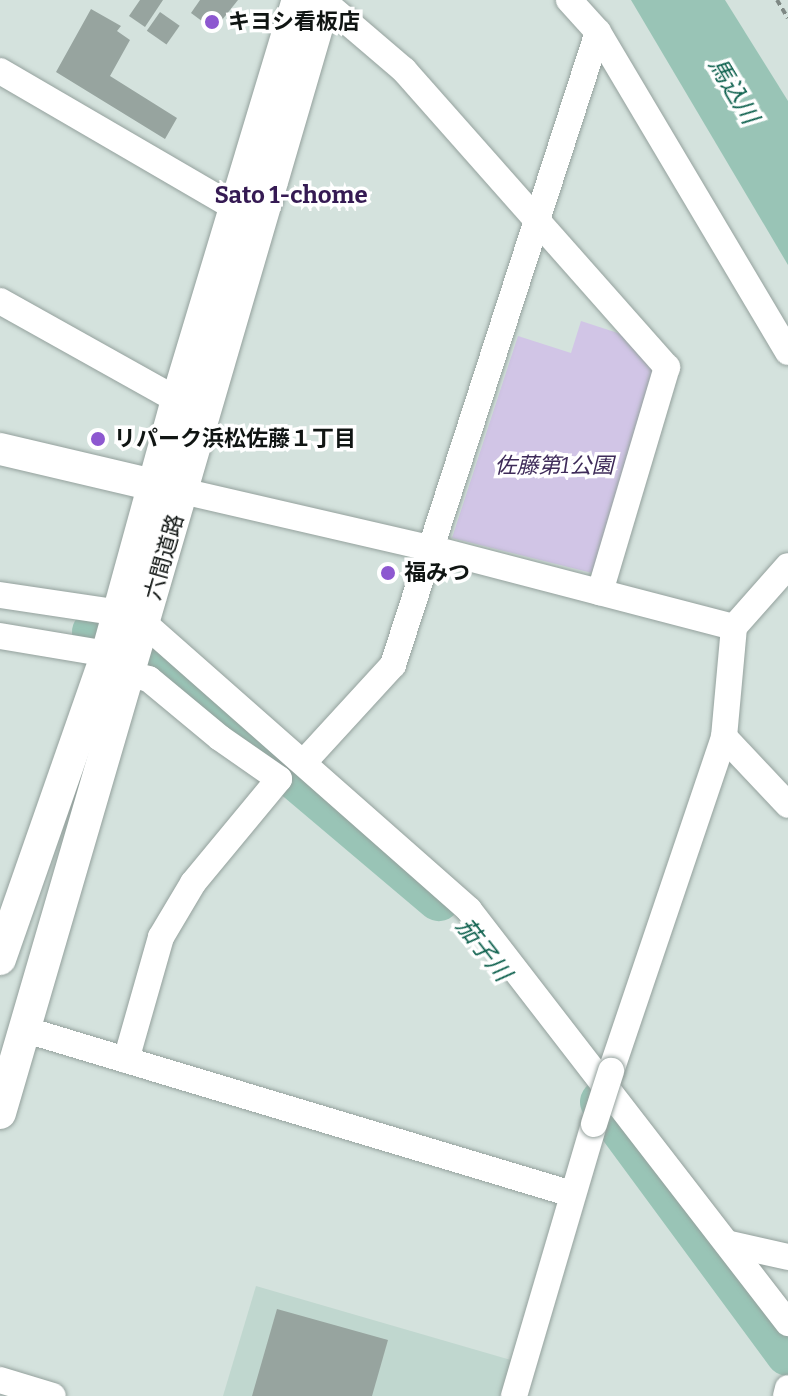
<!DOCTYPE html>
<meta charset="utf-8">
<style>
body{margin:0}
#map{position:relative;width:788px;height:1396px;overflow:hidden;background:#d4e2dd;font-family:Bitter,"Noto Sans JP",serif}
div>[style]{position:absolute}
.built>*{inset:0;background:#c0d7cf}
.green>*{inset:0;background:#d1c5e6}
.water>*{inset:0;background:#99c4b6}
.river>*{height:44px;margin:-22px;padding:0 22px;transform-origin:22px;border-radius:22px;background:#99c4b6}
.building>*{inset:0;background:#97a49f;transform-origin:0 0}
.path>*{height:4px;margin-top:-2px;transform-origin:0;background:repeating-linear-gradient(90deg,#7e8884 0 6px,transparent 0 10px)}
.roads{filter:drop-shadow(0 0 2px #94a19d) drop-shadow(0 0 2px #94a19d)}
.minor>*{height:26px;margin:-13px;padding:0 13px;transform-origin:13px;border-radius:13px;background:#fff}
.tertiary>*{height:32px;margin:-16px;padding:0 16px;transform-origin:16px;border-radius:16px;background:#fff}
.bridges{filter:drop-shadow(0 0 2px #94a19d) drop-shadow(0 0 2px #94a19d)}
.minor-bridge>*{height:26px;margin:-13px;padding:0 13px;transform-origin:13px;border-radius:13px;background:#fff}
.dots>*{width:22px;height:22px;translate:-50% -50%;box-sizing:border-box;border:4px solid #fff;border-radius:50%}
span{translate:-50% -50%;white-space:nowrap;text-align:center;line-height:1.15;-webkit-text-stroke:7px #fff;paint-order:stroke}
.poi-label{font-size:22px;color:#101513;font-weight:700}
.left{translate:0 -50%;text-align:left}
.park-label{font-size:22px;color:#3e2b59;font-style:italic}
.street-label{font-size:22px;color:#101513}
.water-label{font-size:24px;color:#0d604d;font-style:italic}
.neighbourhood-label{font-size:24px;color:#351a53;font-weight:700}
</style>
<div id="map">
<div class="built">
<div style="clip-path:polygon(256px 1286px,511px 1360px,500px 1396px,223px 1396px)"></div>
</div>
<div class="green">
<div style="clip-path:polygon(581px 321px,633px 338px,660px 370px,600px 575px,452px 538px,518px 336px,571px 353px)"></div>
</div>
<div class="water">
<div style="clip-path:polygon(631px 0,725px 0,788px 101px,788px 265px)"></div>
</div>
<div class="river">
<div style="left:94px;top:632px;width:53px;rotate:19.8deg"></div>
<div style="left:144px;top:650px;width:386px;rotate:40.2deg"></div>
<div style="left:602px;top:1102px;width:313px;rotate:53.6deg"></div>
</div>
<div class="building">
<div style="clip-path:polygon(140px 0,163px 0,145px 27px,129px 16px)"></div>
<div style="clip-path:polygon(200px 0,238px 0,214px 30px,191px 13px)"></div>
<div style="clip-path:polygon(91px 9px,121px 26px,117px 31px,130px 40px,110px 76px,177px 118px,165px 139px,56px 72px)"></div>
<div style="left:160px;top:12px;width:24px;height:23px;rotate:35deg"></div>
<div style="clip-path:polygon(277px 1309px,388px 1340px,372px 1396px,252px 1396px)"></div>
</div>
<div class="path">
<div style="left:777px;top:0;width:21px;rotate:59deg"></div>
</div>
<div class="roads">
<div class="minor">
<div style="left:322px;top:0;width:108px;rotate:40.5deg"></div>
<div style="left:404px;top:70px;width:397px;rotate:48.5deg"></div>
<div style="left:667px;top:367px;width:235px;rotate:106.6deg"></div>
<div style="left:569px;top:0;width:43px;rotate:47.8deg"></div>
<div style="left:598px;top:32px;width:372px;rotate:59.3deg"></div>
<div style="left:0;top:71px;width:272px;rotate:30.2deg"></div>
<div style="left:0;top:301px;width:203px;rotate:29.2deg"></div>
<div style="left:165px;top:487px;width:272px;rotate:13deg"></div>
<div style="left:430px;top:548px;width:314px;rotate:14.6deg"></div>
<div style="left:734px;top:627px;width:81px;rotate:-48.5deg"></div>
<div style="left:0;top:595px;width:121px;rotate:8.5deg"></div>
<div style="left:145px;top:624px;width:432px;rotate:41.4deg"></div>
<div style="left:469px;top:910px;width:522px;rotate:52.32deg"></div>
<div style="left:0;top:636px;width:109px;rotate:9.5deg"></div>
<div style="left:724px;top:737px;width:93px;rotate:46.7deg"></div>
<div style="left:304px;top:762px;width:132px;rotate:-47.5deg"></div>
<div style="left:393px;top:665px;width:665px;rotate:-72.06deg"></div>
<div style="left:23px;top:1029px;width:573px;rotate:16.73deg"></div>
<div style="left:126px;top:1060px;width:128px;rotate:-74.1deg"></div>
<div style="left:161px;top:937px;width:63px;rotate:-59.3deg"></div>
<div style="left:193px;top:883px;width:135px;rotate:-50.4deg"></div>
<div style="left:279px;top:779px;width:72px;rotate:-145.2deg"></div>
<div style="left:220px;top:738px;width:92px;rotate:-140.3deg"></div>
<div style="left:149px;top:679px;width:21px;rotate:-166deg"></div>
<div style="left:611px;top:1071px;width:353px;rotate:-71.3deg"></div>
<div style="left:724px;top:737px;width:110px;rotate:-84.8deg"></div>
<div style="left:730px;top:1244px;width:59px;rotate:12.6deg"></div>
<div style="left:0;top:1380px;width:55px;rotate:16.8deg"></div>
<div style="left:514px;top:1396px;width:284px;rotate:-73.6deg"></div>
<div style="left:786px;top:1396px;width:8px;rotate:-76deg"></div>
</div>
<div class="tertiary">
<div style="left:0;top:449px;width:158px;rotate:13.2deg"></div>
<div style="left:0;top:959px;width:323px;rotate:-70.7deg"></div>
<div style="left:107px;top:654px;width:263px;rotate:-74.6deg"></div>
<div style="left:177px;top:400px;width:418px;rotate:-73.2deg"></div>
<div style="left:0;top:1113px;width:1159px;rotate:-73.72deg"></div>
</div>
</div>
<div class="bridges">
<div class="minor-bridge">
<div style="left:594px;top:1124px;width:56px;rotate:-72.2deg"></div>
</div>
</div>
<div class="dots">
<div style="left:212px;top:22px;background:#8d58d0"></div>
<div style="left:98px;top:439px;background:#8d58d0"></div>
<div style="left:388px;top:573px;background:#8d58d0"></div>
</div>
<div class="poi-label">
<span class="left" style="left:228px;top:22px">キヨシ看板店</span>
<span class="left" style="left:114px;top:439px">リパーク浜松佐藤１丁目</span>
<span class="left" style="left:404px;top:573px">福みつ</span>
</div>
<div class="park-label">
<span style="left:554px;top:466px">佐藤第1公園</span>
</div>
<div class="street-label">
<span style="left:164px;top:557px;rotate:-74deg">六間道路</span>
</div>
<div class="water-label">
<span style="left:733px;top:91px;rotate:59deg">馬込川</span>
<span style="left:483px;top:950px;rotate:52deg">茄子川</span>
</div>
<div class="neighbourhood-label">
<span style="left:291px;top:196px">Sato 1-chome</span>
</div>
</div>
